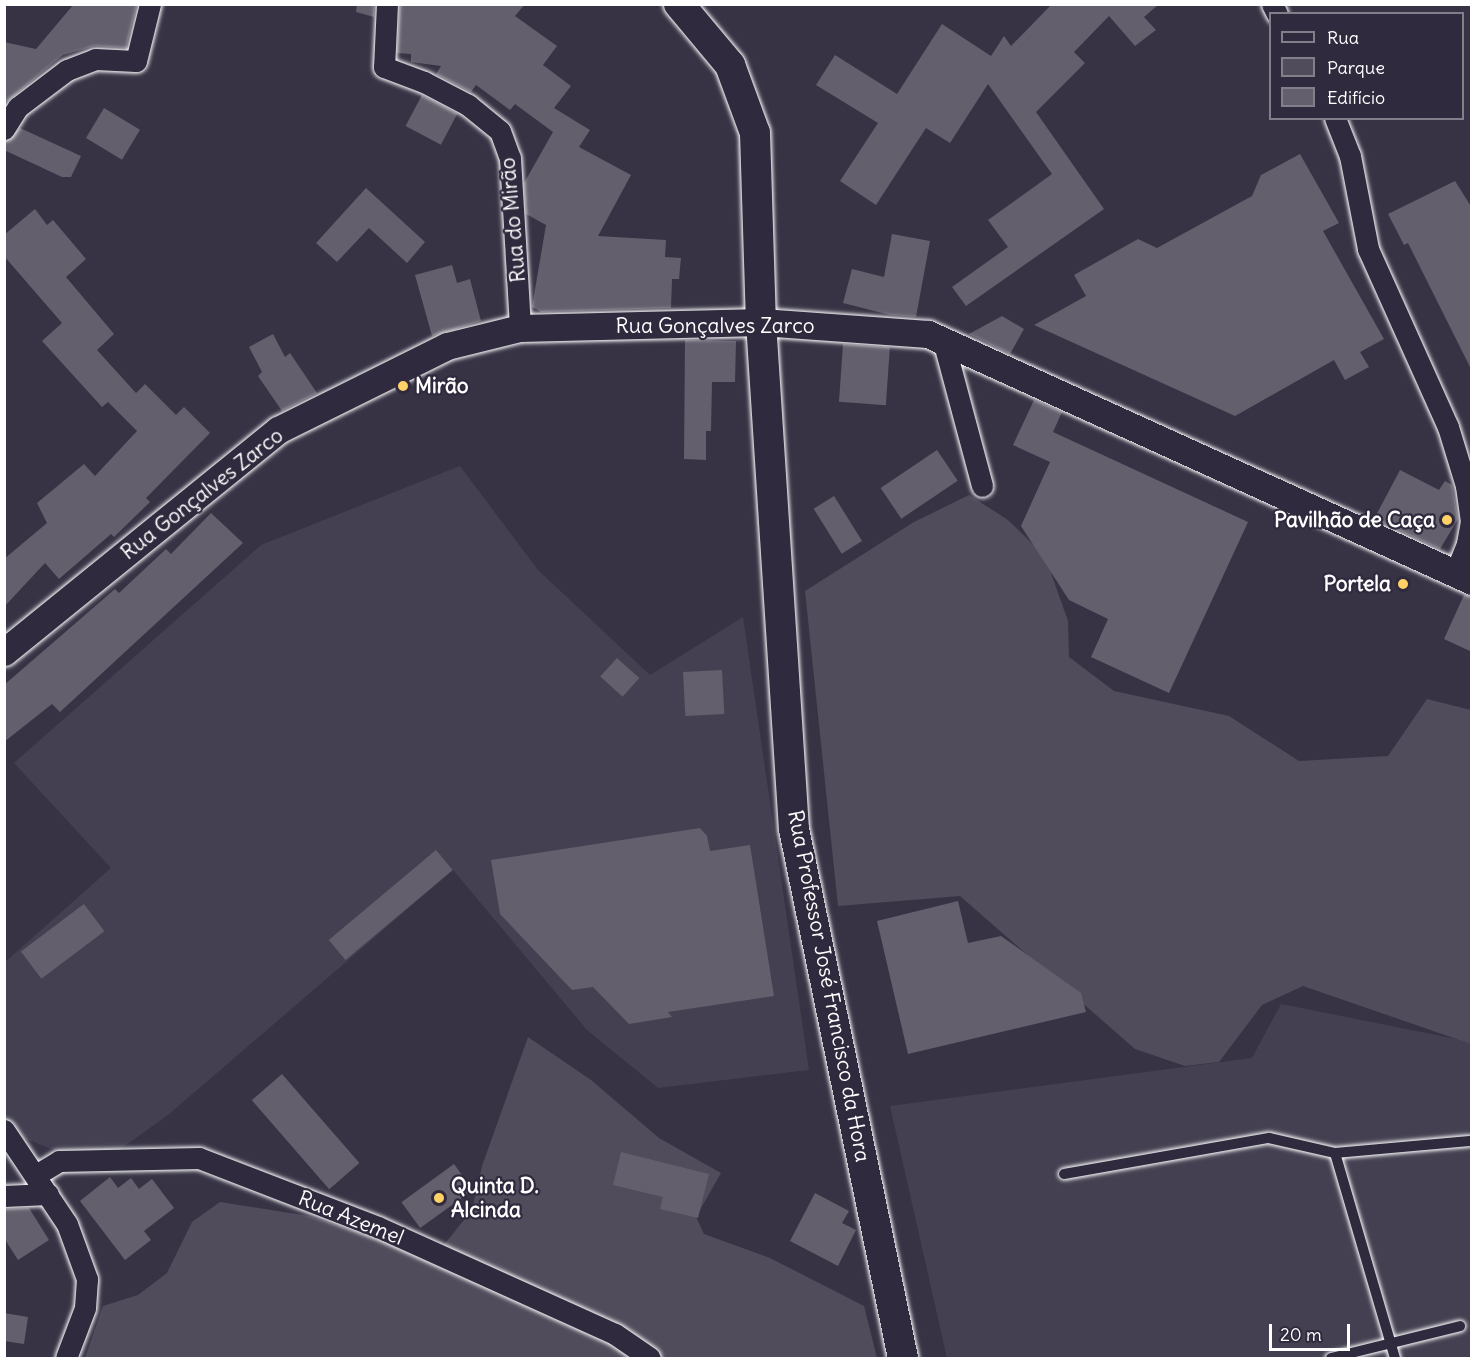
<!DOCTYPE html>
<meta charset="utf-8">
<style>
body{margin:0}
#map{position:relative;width:1476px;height:1363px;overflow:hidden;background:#373345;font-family:Delius,sans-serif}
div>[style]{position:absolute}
.built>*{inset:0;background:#444051}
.green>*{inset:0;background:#514c5c}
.building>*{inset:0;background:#635f6d;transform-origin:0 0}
.roads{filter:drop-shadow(0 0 2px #fff) drop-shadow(0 0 2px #fff)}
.service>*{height:10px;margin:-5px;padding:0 5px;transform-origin:5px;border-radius:5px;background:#2f2a3d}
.minor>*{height:21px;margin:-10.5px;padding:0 10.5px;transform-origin:10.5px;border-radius:10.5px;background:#2f2a3d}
.tertiary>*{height:27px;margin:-13.5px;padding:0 13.5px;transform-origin:13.5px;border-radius:13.5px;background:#2f2a3d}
.secondary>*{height:30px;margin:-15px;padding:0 15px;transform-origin:15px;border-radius:15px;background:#2f2a3d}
.dots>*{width:16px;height:16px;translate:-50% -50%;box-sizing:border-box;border:3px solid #2f2a3d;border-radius:50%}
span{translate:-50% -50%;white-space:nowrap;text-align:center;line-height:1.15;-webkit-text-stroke:4.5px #2f2a3d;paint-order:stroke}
.street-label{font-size:21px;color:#fff}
.poi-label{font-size:21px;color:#fff;font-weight:700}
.left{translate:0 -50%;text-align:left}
.right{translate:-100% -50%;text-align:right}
.frame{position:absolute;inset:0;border:6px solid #fff;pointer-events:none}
.legend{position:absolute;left:1269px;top:12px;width:195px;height:108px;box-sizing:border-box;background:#2f2a3d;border:2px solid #827f8b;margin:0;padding:8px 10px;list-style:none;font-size:18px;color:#fff}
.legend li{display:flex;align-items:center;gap:12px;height:30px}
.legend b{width:30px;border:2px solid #827f8b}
.scale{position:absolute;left:1269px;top:1324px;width:81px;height:27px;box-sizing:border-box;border:3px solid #fff;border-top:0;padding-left:8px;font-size:18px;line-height:21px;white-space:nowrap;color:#fff;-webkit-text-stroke:4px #2f2a3d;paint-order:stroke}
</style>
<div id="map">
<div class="built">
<div style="clip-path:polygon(460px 466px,538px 570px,650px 675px,743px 617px,809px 1070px,658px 1088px,587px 1030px,453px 870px,168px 1115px,108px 1158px,57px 1151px,18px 1136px,5px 1116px,4px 963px,111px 868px,14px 763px,261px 545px)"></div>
<div style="clip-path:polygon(1281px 1004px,1471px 1042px,1471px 1358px,947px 1358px,890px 1106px,1252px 1058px)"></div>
</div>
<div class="green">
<div style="clip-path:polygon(969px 495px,1008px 520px,1045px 556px,1068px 621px,1069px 657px,1114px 691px,1229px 716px,1299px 761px,1388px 756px,1427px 699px,1471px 710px,1471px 1044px,1303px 986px,1262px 1005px,1219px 1062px,1185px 1066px,1135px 1049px,960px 896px,838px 906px,805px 591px,914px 522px)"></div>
<div style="clip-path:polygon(528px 1037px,591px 1080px,659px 1138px,721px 1173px,696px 1217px,704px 1234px,770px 1258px,864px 1306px,877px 1358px,85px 1358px,103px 1306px,138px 1295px,167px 1273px,192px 1222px,220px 1202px,309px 1216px,389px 1243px,443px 1246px,472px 1210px,482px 1166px)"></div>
</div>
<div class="building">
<div style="clip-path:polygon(74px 4px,137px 4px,126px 48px,95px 46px,63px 55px,4px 104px,4px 42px,36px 49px)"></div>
<div style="clip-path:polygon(357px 4px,374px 4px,374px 17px,356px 12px)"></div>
<div style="clip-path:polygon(400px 4px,525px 4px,515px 16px,557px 46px,543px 65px,571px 86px,554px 108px,590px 130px,579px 147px,631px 175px,598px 236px,666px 240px,665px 257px,681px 258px,679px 279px,672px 279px,671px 308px,541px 312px,532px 307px,546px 225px,526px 214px,524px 183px,553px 132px,515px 104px,510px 110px,476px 85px,471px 92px,436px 74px,441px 66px,411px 62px,411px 54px,397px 53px)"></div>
<div style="clip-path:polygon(1052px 4px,1159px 4px,1144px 17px,1156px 30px,1135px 46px,1109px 16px,1074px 52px,1085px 63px,1036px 112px,1104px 209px,966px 306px,952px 287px,1008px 247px,988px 220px,1052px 174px,988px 84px,950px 143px,926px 128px,876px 205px,840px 181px,878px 123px,816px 85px,835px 55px,897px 94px,942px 24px,991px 56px,1004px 36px,1011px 46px)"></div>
<div style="left:422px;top:95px;width:40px;height:35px;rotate:28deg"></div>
<div style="left:104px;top:108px;width:42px;height:35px;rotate:31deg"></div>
<div style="clip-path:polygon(20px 128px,81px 156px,71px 177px,62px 177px,4px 150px,4px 142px)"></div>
<div style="clip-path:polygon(1300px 154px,1339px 223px,1323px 231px,1384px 339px,1360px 352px,1369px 367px,1345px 380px,1334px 360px,1235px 416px,1034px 325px,1086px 296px,1074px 275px,1138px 239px,1157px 248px,1252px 196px,1261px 175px)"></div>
<div style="clip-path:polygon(1455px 181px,1472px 208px,1472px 371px,1408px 243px,1404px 245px,1388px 214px)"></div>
<div style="clip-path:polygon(366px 188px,425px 242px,407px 263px,369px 228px,337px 262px,316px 243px)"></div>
<div style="clip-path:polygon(35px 209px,47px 225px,53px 220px,86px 259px,66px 277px,114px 334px,97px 350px,136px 393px,145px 384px,176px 415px,184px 407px,210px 433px,146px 498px,150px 502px,114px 537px,111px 534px,59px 579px,45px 563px,4px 607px,4px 559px,47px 523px,37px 503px,84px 464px,95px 476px,137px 431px,108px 402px,102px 407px,42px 341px,62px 323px,4px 256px,4px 235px)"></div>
<div style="clip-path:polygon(892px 234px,930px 241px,916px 317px,890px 315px,843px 303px,852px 269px,884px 277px)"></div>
<div style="clip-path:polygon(452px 265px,457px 283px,470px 279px,481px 321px,432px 336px,415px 275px)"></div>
<div style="clip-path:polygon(1002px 316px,1024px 329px,1010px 354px,969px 334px)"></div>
<div style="clip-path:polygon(273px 334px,285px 357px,290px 353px,317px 393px,282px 411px,258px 376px,262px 372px,249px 347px)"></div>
<div style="clip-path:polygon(685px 340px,736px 341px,735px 382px,712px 382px,711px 431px,706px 431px,706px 460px,684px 459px)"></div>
<div style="left:843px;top:344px;width:47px;height:58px;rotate:4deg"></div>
<div style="clip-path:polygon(1034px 400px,1062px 412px,1053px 432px,1248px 522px,1169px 693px,1091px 657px,1108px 619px,1069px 600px,1021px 526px,1050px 462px,1013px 445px)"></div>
<div style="left:937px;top:450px;width:37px;height:68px;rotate:56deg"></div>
<div style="clip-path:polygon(1400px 470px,1439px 490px,1445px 481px,1452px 485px,1458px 519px,1440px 549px,1374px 519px)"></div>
<div style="left:834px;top:496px;width:53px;height:24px;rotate:58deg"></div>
<div style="clip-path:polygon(211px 513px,243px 543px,60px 712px,52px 704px,4px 742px,4px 685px,115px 589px,119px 593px,166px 549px,171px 554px)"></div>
<div style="clip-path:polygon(1464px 595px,1472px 596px,1472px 652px,1444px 639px)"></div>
<div style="left:617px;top:658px;width:30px;height:25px;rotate:42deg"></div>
<div style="left:722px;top:670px;width:44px;height:39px;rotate:87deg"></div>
<div style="clip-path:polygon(700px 828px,707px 836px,710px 851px,750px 845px,774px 996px,668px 1012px,672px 1017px,629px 1024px,593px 987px,572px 990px,500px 914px,491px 860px)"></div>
<div style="left:436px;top:850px;width:26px;height:140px;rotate:50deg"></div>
<div style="clip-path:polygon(958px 901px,968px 943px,1001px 936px,1081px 993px,1086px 1012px,908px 1054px,877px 921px)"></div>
<div style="left:84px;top:904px;width:34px;height:79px;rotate:53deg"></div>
<div style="left:282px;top:1074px;width:118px;height:40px;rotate:49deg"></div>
<div style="clip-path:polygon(621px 1152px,709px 1174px,698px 1218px,660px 1209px,663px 1197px,613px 1185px)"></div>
<div style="left:454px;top:1164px;width:32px;height:65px;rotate:54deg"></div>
<div style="clip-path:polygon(110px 1177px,118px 1188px,131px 1178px,139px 1189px,152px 1179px,174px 1208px,144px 1231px,151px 1240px,125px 1260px,80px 1201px)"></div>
<div style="clip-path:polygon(815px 1193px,849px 1211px,842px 1223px,856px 1230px,838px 1266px,790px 1241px)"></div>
<div style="clip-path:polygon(29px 1208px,49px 1240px,18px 1260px,4px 1238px,4px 1209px)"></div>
<div style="clip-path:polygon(4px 1313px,28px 1317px,24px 1344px,4px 1341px)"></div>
</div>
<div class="roads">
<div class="service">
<div style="left:1335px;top:1153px;width:135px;rotate:-5.1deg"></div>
<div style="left:1064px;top:1174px;width:208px;rotate:-10deg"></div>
<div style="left:1269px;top:1138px;width:68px;rotate:12.8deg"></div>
<div style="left:1335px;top:1153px;width:214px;rotate:73.7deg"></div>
<div style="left:1331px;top:1358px;width:133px;rotate:-13.9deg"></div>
</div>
<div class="minor">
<div style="left:387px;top:4px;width:63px;rotate:92.7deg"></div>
<div style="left:384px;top:67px;width:43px;rotate:20.6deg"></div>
<div style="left:424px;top:82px;width:50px;rotate:27.6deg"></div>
<div style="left:468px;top:105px;width:41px;rotate:39.1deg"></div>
<div style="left:500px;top:131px;width:29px;rotate:70deg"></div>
<div style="left:510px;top:158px;width:170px;rotate:86.6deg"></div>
<div style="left:1272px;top:4px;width:11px;rotate:63deg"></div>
<div style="left:1335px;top:118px;width:41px;rotate:68.5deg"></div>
<div style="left:1350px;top:156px;width:95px;rotate:79deg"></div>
<div style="left:1368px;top:249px;width:195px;rotate:65.8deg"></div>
<div style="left:1448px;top:427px;width:62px;rotate:73deg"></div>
<div style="left:1466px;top:486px;width:35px;rotate:82deg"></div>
<div style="left:1471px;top:521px;width:23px;rotate:100deg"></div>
<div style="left:1467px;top:544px;width:31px;rotate:112deg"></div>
<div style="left:4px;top:129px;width:26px;rotate:-58deg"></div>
<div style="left:18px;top:107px;width:61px;rotate:-37.1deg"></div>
<div style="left:67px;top:70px;width:30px;rotate:-21deg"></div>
<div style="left:95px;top:59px;width:41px;rotate:2.8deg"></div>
<div style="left:136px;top:61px;width:59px;rotate:-76.2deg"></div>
<div style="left:943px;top:340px;width:151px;rotate:75deg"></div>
<div style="left:4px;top:1130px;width:113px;rotate:56.2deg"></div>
<div style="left:67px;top:1224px;width:59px;rotate:70deg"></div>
<div style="left:87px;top:1279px;width:29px;rotate:94deg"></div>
<div style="left:85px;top:1308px;width:53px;rotate:110.8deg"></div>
<div style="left:36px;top:1175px;width:27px;rotate:-31deg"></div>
<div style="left:59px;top:1161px;width:140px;rotate:-1.2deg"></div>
<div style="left:199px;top:1158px;width:192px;rotate:21.1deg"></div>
<div style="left:378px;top:1227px;width:260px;rotate:24.3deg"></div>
<div style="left:615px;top:1334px;width:42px;rotate:34.4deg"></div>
<div style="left:4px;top:1196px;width:44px;rotate:-2.6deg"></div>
</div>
<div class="tertiary">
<div style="left:4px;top:652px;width:353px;rotate:-39deg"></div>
<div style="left:278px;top:430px;width:189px;rotate:-26.4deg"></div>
<div style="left:447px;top:346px;width:75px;rotate:-13.9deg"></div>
<div style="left:520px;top:328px;width:241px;rotate:-1.4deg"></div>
<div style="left:761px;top:322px;width:167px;rotate:4.1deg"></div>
<div style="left:928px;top:334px;width:597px;rotate:24.42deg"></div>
</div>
<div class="secondary">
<div style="left:679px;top:4px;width:80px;rotate:50.1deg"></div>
<div style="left:730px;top:65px;width:72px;rotate:69.8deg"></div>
<div style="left:755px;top:133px;width:189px;rotate:88.2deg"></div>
<div style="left:761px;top:322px;width:508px;rotate:86.28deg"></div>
<div style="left:794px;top:829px;width:540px;rotate:78.36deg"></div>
</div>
</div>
<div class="dots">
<div style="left:403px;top:386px;background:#ffd166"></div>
<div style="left:1447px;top:520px;background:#ffd166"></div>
<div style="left:1403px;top:584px;background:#ffd166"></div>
<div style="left:439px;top:1198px;background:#ffd166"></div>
</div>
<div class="street-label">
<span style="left:513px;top:220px;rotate:-95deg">Rua do Mirão</span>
<span style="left:715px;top:326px">Rua Gonçalves Zarco</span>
<span style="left:202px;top:494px;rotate:-38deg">Rua Gonçalves Zarco</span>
<span style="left:829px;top:986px;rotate:79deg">Rua Professor José Francisco da Hora</span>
<span style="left:351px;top:1218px;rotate:22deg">Rua Azemel</span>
</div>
<div class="poi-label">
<span class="left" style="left:415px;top:386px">Mirão</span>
<span class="right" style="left:1435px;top:520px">Pavilhão de Caça</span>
<span class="right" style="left:1391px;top:584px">Portela</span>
<span class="left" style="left:451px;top:1198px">Quinta D.<br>Alcinda</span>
</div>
<div class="frame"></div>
<ul class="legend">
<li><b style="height:8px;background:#2f2a3d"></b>Rua</li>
<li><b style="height:16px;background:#514c5c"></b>Parque</li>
<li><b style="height:16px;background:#635f6d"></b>Edifício</li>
</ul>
<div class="scale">20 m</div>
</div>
